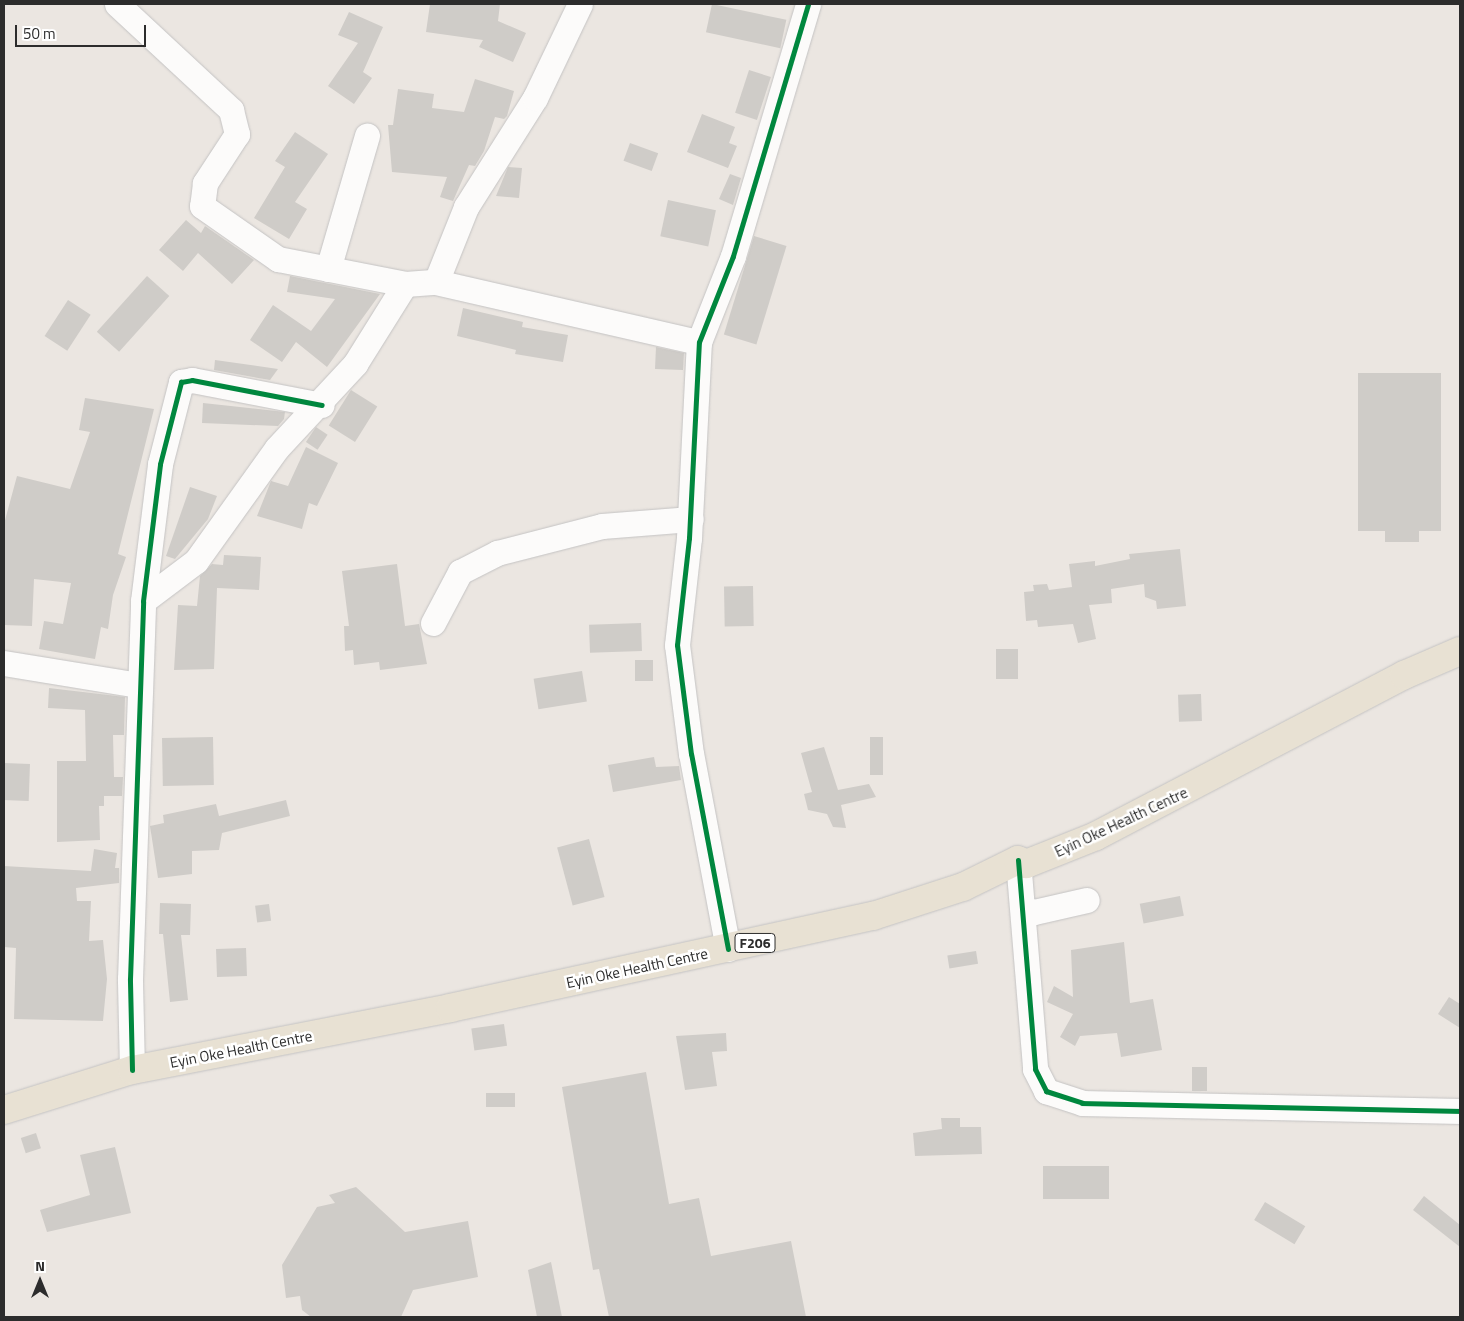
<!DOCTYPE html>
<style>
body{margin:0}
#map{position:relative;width:1464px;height:1321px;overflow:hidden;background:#ebe6e1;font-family:"Titillium Web",sans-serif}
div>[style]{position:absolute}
.building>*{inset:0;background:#cfccc8;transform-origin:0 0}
.roads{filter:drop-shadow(0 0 1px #c4c3c3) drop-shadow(0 0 1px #c4c3c3)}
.minor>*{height:25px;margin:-12.5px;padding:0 12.5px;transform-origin:12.5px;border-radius:12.5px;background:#fcfbfa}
.major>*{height:28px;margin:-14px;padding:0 14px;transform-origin:14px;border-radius:14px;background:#e8e1d3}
.cycleway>*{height:5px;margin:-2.5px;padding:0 2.5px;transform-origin:2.5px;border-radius:2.5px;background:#00873e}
span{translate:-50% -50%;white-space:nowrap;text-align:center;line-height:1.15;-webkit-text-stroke:5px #fff;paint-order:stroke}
.shield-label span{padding:1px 4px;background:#fff;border:1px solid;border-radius:4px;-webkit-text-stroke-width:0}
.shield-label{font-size:14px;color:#2c2c2c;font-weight:700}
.street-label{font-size:15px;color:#2c2c2c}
.frame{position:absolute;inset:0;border:5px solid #2c2c2c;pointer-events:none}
.north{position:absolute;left:15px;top:1256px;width:50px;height:50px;-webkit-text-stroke:4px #fff;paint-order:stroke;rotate:0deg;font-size:14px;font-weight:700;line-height:20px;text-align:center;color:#2c2c2c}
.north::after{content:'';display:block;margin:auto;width:18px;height:22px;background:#2c2c2c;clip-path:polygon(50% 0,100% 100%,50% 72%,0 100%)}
.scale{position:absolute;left:15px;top:25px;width:131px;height:22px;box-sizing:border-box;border:2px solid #2c2c2c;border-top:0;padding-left:6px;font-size:15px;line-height:18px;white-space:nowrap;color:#2c2c2c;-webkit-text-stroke:4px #fff;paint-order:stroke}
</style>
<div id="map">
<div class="building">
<div style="clip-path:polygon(430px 4px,500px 4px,498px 21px,526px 33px,513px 62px,479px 47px,483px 40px,426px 32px)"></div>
<div style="left:712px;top:4px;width:76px;height:29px;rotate:12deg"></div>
<div style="clip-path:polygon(349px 12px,383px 27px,363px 72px,372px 78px,354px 104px,328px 86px,358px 43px,338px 35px)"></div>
<div style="left:749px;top:70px;width:23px;height:45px;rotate:18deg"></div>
<div style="clip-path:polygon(475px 79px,514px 91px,507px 116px,504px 119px,495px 117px,484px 151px,475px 166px,469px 165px,453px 201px,440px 197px,447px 177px,392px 172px,388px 125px,393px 125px,398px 89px,434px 94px,432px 108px,464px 112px)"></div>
<div style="clip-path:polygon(702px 114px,735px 127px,729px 143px,737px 146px,728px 168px,687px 152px)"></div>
<div style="clip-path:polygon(295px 132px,328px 154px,295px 202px,307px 209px,289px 239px,254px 218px,285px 167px,275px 161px)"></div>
<div style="left:630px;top:143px;width:30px;height:19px;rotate:20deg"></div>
<div style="clip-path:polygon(508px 167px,522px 168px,519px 198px,496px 196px)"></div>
<div style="clip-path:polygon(730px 174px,741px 178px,733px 205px,719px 199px)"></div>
<div style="left:668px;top:200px;width:49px;height:37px;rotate:12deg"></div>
<div style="clip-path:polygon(186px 220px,201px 233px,205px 226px,254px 260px,232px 284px,198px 253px,183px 271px,159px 250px)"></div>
<div style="left:754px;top:236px;width:34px;height:103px;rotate:17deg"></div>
<div style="left:147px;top:276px;width:30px;height:75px;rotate:42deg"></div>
<div style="clip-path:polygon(290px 276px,380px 294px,327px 367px,296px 342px,282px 362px,250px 340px,273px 305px,311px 331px,335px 299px,287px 292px)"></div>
<div style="left:68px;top:300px;width:27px;height:43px;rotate:33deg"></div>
<div style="clip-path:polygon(463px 308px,523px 322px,522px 327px,568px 335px,563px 362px,515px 354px,516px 350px,457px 336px)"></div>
<div style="clip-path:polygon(656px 347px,684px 353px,683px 370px,655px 369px)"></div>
<div style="clip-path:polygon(215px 360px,278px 369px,270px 380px,214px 370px)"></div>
<div style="clip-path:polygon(1358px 373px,1441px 373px,1441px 531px,1419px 531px,1419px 542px,1385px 542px,1385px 531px,1358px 531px)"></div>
<div style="left:351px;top:390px;width:31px;height:42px;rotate:32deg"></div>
<div style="clip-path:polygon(85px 398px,154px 409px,118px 554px,126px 557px,113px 595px,108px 629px,101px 627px,95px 659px,39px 649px,44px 621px,63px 624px,71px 583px,34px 579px,32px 626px,4px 625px,4px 524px,17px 476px,70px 489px,90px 432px,79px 430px)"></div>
<div style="clip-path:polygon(203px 403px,285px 412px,284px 419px,278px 426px,202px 423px)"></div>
<div style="left:316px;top:427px;width:14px;height:18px;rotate:34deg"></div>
<div style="clip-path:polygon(306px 447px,338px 463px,317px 506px,309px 503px,302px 529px,257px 516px,271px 481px,288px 486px)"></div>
<div style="clip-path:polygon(190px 487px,217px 496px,208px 519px,175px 559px,166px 556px)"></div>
<div style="clip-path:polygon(1180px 549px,1186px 606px,1157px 609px,1156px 601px,1145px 597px,1144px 584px,1111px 589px,1112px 603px,1089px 605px,1096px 639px,1078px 643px,1073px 624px,1038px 627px,1037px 620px,1026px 621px,1024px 592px,1034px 591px,1033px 585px,1047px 584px,1049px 590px,1072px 587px,1069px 564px,1095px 561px,1095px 566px,1130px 559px,1129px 554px)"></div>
<div style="clip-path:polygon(224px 555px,261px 557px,259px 590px,217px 588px,214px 669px,174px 670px,178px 605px,197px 606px,200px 576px,212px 564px,223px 565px)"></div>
<div style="clip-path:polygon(397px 564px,405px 626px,419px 624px,427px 664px,380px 670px,379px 662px,354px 665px,353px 650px,345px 651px,344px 626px,349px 626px,342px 571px)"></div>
<div style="left:753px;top:586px;width:40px;height:29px;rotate:89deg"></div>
<div style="left:641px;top:623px;width:28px;height:52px;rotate:88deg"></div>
<div style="left:996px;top:649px;width:22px;height:30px"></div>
<div style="left:653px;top:660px;width:21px;height:18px;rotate:90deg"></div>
<div style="left:582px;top:671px;width:31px;height:49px;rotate:81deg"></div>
<div style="clip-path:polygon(49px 688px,125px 697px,124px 735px,113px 735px,114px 777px,123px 777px,122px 796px,104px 796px,104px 806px,99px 806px,100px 840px,57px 842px,57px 761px,86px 761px,85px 710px,48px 708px)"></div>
<div style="left:1201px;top:694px;width:27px;height:23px;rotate:88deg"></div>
<div style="left:213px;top:737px;width:48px;height:51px;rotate:89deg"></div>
<div style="left:870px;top:737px;width:13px;height:38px"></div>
<div style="clip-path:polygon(824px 747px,838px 790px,869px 784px,876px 797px,841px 805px,846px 828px,833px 827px,827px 814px,808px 810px,804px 794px,812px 792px,801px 753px)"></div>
<div style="clip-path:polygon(654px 757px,656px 767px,679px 766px,681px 780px,613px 792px,608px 765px)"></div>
<div style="left:4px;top:763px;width:26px;height:37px;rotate:2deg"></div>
<div style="clip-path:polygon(286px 800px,290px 816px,222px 833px,219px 850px,192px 851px,192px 874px,158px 878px,150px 826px,164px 823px,163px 815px,216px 804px,219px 816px)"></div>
<div style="left:589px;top:839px;width:60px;height:33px;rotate:75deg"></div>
<div style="clip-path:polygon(94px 849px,117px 853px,115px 868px,119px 868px,119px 883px,76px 888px,77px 901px,91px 901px,89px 941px,103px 940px,107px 979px,103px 1021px,14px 1019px,16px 948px,4px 947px,4px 866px,91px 871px)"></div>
<div style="left:1180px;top:896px;width:20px;height:41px;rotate:79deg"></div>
<div style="clip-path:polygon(160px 903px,191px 904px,190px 935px,181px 935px,188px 1000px,170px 1002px,163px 934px,159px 934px)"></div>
<div style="left:269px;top:904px;width:17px;height:14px;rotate:83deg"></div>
<div style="clip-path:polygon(1124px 942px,1130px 1003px,1153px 999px,1162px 1050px,1121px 1057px,1117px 1033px,1080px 1036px,1075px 1046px,1060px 1037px,1073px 1014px,1047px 1002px,1054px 986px,1073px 997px,1071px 950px)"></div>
<div style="left:246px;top:948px;width:28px;height:30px;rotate:88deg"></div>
<div style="left:976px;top:951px;width:13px;height:29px;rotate:81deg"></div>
<div style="clip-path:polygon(1449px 997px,1460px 1004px,1460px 1028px,1438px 1014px)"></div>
<div style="left:504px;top:1024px;width:22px;height:33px;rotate:82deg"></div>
<div style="clip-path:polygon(726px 1033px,727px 1051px,712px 1052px,717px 1086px,685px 1090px,676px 1036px)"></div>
<div style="left:1192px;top:1067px;width:15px;height:24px"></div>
<div style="clip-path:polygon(646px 1072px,669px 1204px,699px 1198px,711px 1256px,791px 1241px,806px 1317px,609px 1317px,599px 1269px,593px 1270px,562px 1087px)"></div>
<div style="left:486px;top:1093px;width:29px;height:14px"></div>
<div style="clip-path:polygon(941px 1118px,960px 1118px,960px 1127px,981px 1127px,982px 1154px,915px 1156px,913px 1133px,942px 1129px)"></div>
<div style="left:36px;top:1133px;width:16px;height:16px;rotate:72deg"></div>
<div style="clip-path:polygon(115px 1147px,131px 1213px,47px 1232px,40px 1210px,90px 1195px,80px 1155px)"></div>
<div style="left:1043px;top:1166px;width:66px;height:33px"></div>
<div style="clip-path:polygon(356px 1187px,405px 1232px,468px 1221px,478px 1277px,413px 1290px,401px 1317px,311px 1317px,302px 1310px,300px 1296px,286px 1298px,282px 1265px,317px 1207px,335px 1203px,329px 1195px)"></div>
<div style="clip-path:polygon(1424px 1196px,1460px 1225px,1460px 1247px,1413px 1210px)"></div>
<div style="left:1265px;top:1202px;width:47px;height:21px;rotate:31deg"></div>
<div style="clip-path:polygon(551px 1262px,562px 1317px,537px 1317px,528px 1270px)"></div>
</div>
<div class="roads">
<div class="minor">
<div style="left:117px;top:4px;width:156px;rotate:42.9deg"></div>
<div style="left:231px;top:110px;width:25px;rotate:76deg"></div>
<div style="left:237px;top:134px;width:59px;rotate:123.1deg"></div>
<div style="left:205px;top:183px;width:23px;rotate:97deg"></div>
<div style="left:202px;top:206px;width:93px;rotate:34.9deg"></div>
<div style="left:278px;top:259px;width:129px;rotate:11.1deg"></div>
<div style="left:405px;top:284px;width:31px;rotate:-4deg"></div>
<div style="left:436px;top:282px;width:270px;rotate:12.9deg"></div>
<div style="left:328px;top:269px;width:139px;rotate:-73.7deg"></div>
<div style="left:436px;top:282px;width:81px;rotate:-68.2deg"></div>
<div style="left:466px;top:207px;width:129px;rotate:-57.7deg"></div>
<div style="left:535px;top:98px;width:104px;rotate:-64.4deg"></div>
<div style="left:143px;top:601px;width:66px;rotate:-37deg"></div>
<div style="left:196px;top:561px;width:139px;rotate:-54.4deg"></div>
<div style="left:277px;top:448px;width:115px;rotate:-47.1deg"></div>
<div style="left:355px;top:364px;width:94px;rotate:-58deg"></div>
<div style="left:433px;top:623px;width:58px;rotate:-62.1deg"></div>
<div style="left:460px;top:572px;width:42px;rotate:-27.2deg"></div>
<div style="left:497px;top:553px;width:108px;rotate:-14.4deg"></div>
<div style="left:602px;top:526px;width:89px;rotate:-4.5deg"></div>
<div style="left:4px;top:663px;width:137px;rotate:9.3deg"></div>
<div style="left:1018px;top:860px;width:210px;rotate:85.3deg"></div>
<div style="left:1035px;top:1069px;width:25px;rotate:63deg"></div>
<div style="left:1046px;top:1091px;width:38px;rotate:18deg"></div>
<div style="left:1082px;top:1103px;width:378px;rotate:1.2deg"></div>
<div style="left:1024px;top:909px;width:10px;rotate:17deg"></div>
<div style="left:1034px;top:912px;width:54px;rotate:-12.8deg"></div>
<div style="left:728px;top:949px;width:198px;rotate:-100.7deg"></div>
<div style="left:691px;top:754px;width:110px;rotate:-97.3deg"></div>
<div style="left:677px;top:645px;width:108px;rotate:-83.6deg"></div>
<div style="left:689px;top:538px;width:196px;rotate:-87.1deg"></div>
<div style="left:699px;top:342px;width:92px;rotate:-68.4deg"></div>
<div style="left:733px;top:256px;width:263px;rotate:-73.4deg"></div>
<div style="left:132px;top:1070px;width:91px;rotate:-91.3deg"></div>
<div style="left:130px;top:979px;width:378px;rotate:-88deg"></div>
<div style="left:143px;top:601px;width:138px;rotate:-82.9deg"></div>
<div style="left:160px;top:464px;width:85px;rotate:-75.6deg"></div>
<div style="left:181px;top:382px;width:11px;rotate:-10deg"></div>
<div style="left:192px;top:380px;width:132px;rotate:10.9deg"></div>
</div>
<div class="major">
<div style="left:4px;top:1110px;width:134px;rotate:-17.4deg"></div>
<div style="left:132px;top:1070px;width:324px;rotate:-11deg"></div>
<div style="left:450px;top:1008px;width:433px;rotate:-12.3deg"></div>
<div style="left:873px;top:916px;width:95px;rotate:-17.9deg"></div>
<div style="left:963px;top:887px;width:61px;rotate:-26.1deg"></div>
<div style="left:1018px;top:860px;width:9px;rotate:27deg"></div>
<div style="left:1026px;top:864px;width:75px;rotate:-21.8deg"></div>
<div style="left:1096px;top:836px;width:348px;rotate:-27.6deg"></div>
<div style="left:1404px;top:675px;width:61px;rotate:-23.2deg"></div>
</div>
</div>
<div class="cycleway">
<div style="left:1018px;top:860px;width:210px;rotate:85.3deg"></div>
<div style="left:1035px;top:1069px;width:25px;rotate:63deg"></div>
<div style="left:1046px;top:1091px;width:38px;rotate:18deg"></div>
<div style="left:1082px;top:1103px;width:378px;rotate:1.2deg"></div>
<div style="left:728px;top:949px;width:198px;rotate:-100.7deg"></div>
<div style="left:691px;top:754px;width:110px;rotate:-97.3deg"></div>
<div style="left:677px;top:645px;width:108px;rotate:-83.6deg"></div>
<div style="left:689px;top:538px;width:196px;rotate:-87.1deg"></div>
<div style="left:699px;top:342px;width:92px;rotate:-68.4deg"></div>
<div style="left:733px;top:256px;width:263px;rotate:-73.4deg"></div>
<div style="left:132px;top:1070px;width:91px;rotate:-91.3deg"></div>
<div style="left:130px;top:979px;width:378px;rotate:-88deg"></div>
<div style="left:143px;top:601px;width:138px;rotate:-82.9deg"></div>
<div style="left:160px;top:464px;width:85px;rotate:-75.6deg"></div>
<div style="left:181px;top:382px;width:11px;rotate:-10deg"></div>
<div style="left:192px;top:380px;width:132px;rotate:10.9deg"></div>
</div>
<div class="shield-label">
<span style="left:755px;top:943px">F206</span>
</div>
<div class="street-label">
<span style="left:1121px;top:822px;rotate:-25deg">Eyin Oke Health Centre</span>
<span style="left:637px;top:968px;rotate:-12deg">Eyin Oke Health Centre</span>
<span style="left:241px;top:1049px;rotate:-11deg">Eyin Oke Health Centre</span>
</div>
<div class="frame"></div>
<div class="north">N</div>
<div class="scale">50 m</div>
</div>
